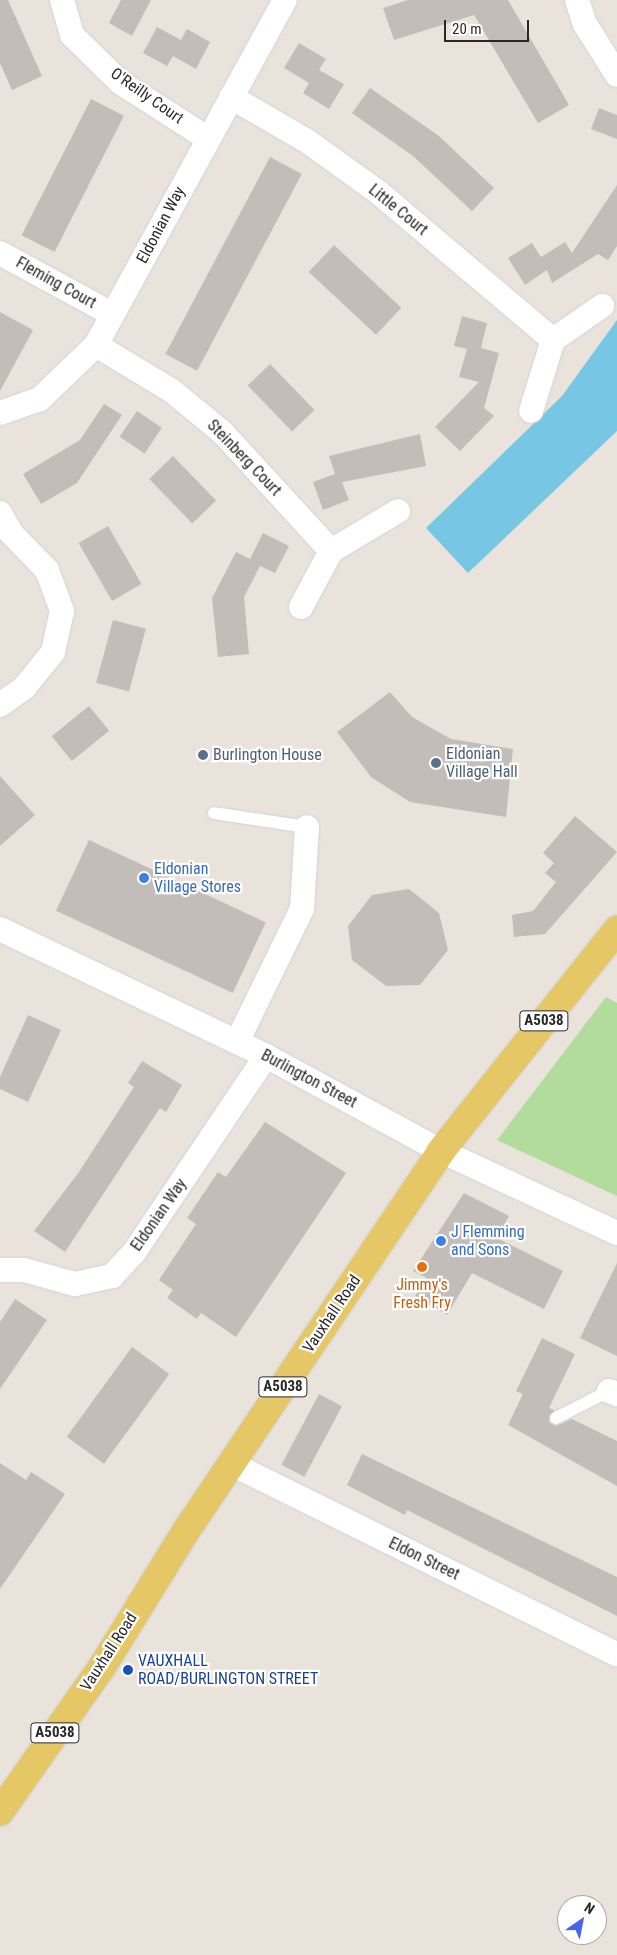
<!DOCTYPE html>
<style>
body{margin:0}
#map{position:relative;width:617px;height:1955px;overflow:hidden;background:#eae3db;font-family:"Roboto Condensed",sans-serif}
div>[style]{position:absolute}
.green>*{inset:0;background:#b1dc9c}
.water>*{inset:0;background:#76c6e4}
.building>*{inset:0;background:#c2bdb8;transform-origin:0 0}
.roads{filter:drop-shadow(0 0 1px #d1d3e0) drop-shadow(0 0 1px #d1d3e0)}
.lane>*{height:12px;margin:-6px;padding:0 6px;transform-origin:6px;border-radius:6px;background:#fff}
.street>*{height:24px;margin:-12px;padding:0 12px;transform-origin:12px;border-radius:12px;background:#fff}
.primary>*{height:28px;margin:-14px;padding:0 14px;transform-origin:14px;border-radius:14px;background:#e5c865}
.dots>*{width:14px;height:14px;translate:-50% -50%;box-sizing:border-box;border:2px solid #fff;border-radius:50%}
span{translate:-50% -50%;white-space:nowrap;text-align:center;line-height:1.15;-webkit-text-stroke:4.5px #fff;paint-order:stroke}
.shield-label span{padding:1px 4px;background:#fff;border:1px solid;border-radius:4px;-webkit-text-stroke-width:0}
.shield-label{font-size:15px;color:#282828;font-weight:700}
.street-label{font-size:16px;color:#282828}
.service-label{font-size:16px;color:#4e5e75}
.left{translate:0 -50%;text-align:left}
.shop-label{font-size:16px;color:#366cbe}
.food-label{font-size:16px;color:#c56008}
.transit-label{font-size:16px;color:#164399}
.north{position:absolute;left:557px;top:1895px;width:50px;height:50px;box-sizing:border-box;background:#fff;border:1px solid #a9a9a9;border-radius:50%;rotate:33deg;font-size:14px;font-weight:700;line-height:20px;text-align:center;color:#282828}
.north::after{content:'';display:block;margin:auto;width:18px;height:22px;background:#4764eb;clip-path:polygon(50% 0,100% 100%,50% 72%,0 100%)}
.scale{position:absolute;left:444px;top:20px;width:85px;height:22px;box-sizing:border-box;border:2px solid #282828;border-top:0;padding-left:6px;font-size:15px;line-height:18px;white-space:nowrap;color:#282828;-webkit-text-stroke:4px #fff;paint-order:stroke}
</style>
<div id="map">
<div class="green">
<div style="clip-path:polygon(606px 997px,617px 1003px,617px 1196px,497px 1140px)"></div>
</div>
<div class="water">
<div style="clip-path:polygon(617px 320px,617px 431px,468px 573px,426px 528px,562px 396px)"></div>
</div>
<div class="building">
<div style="clip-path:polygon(0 0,8px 0,42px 76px,12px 90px,0 63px)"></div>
<div style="clip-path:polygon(121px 0,151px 0,132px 36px,109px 23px)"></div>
<div style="clip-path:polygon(408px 0,508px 0,569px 105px,538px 123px,474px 15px,394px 40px,383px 8px)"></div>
<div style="clip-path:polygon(157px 27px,181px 40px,187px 29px,210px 42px,196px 69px,173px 56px,167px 66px,143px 53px)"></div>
<div style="clip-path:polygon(299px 43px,326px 59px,319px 70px,344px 84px,329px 109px,303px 93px,309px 83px,284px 68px)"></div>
<div style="clip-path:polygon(370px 88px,439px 136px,494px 188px,472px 211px,413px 156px,352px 113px)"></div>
<div style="left:91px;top:99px;width:37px;height:153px;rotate:27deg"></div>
<div style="clip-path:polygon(599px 108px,617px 115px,617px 139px,591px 129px)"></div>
<div style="left:270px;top:157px;width:36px;height:223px;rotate:28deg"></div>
<div style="clip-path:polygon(617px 185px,617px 246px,608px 260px,598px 254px,552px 283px,547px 270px,525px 285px,508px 258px,532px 243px,541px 257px,565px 242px,572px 253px)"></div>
<div style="left:334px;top:245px;width:92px;height:37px;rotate:43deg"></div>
<div style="clip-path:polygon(0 312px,33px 330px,0 391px)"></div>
<div style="clip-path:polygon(462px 316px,487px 323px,481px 348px,499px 353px,484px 408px,494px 416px,460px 451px,435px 427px,479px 382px,459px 377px,467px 349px,454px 346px)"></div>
<div style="left:270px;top:364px;width:64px;height:31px;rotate:46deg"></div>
<div style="clip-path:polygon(104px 404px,122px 415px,77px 483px,41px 504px,23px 474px,80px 440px)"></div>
<div style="left:137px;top:411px;width:30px;height:31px;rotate:34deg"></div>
<div style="clip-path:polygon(420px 434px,426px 466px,342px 482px,349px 500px,323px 510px,313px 482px,335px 474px,329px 456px)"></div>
<div style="left:173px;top:456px;width:62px;height:33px;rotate:46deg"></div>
<div style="left:108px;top:526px;width:67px;height:34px;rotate:60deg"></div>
<div style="clip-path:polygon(263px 533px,289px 546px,275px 573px,260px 566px,244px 597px,249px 654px,218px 657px,212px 598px,236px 552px,250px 559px)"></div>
<div style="left:113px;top:620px;width:34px;height:65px;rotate:15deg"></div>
<div style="clip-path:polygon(390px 692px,412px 717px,451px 739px,513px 749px,506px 817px,410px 802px,371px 777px,337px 732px)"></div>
<div style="left:89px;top:706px;width:32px;height:48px;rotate:51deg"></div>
<div style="clip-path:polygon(0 776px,35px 815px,0 846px)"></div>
<div style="clip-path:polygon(575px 816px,617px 852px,545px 934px,514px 937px,512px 915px,533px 911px,556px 882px,545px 873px,554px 863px,543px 853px)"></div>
<div style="left:89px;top:840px;width:195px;height:78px;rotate:25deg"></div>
<div style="clip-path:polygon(409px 889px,439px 913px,448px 950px,420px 985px,386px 986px,352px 960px,348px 926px,372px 895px)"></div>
<div style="clip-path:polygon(28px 1015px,61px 1030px,28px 1102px,0 1089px,0 1077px)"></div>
<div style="clip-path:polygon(142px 1061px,182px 1085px,166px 1112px,160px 1108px,65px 1252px,34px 1231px,79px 1172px,134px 1087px,128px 1083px)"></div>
<div style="clip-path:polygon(265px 1122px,346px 1173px,236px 1337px,201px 1313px,197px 1319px,167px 1298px,173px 1290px,159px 1280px,196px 1224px,187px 1218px,218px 1172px,226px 1177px)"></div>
<div style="clip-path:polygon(464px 1193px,509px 1216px,497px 1238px,563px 1271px,544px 1309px,472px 1273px,447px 1315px,415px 1296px,427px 1278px,413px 1271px)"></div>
<div style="clip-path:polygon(617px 1263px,617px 1356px,580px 1338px)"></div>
<div style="clip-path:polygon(15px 1299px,47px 1320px,0 1389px,0 1322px)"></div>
<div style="clip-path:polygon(542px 1338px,575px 1354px,549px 1408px,554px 1410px,549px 1422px,556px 1426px,572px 1419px,617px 1441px,617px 1486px,508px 1425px,523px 1394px,516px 1391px)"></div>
<div style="left:132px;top:1347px;width:46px;height:111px;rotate:36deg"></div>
<div style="left:319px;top:1394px;width:26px;height:80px;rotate:28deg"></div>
<div style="clip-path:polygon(362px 1454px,617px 1577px,617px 1616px,407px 1510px,405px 1515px,347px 1485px)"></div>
<div style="clip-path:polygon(0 1463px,26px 1480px,31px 1472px,65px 1494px,0 1589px)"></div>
</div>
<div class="roads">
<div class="lane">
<div style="left:214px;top:813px;width:94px;rotate:8.6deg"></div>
<div style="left:556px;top:1418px;width:59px;rotate:-27deg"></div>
</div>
<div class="street">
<div style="left:62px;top:0;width:36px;rotate:74deg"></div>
<div style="left:72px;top:35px;width:69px;rotate:44.4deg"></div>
<div style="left:121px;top:83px;width:102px;rotate:32.6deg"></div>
<div style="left:577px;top:0;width:25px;rotate:72deg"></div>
<div style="left:585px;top:24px;width:60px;rotate:57.9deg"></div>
<div style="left:231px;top:97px;width:88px;rotate:30.1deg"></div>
<div style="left:307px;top:141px;width:87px;rotate:35.7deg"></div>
<div style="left:378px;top:192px;width:229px;rotate:40.2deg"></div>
<div style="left:553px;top:340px;width:74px;rotate:107.2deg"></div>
<div style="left:0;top:253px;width:128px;rotate:28.6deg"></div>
<div style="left:553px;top:340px;width:60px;rotate:-34.8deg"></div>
<div style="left:96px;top:345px;width:89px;rotate:31.2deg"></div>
<div style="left:172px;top:391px;width:65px;rotate:39.4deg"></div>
<div style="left:222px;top:432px;width:161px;rotate:47.5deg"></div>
<div style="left:0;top:413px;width:42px;rotate:-19.3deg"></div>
<div style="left:40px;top:399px;width:78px;rotate:-44deg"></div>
<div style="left:96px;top:345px;width:393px;rotate:-61.3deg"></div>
<div style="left:0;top:513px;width:23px;rotate:61deg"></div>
<div style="left:11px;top:533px;width:52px;rotate:45.8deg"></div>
<div style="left:47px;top:570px;width:44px;rotate:69.9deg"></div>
<div style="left:62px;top:611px;width:42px;rotate:102.4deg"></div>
<div style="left:53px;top:652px;width:46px;rotate:128.9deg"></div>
<div style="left:24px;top:688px;width:29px;rotate:145deg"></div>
<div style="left:301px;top:607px;width:64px;rotate:-61.8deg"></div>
<div style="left:331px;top:551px;width:78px;rotate:-30.8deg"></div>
<div style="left:0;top:929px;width:295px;rotate:25.5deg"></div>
<div style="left:266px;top:1056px;width:199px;rotate:28.5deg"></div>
<div style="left:441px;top:1151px;width:194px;rotate:25deg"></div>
<div style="left:237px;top:1042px;width:148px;rotate:-64deg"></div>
<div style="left:302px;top:909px;width:82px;rotate:-86.5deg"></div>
<div style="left:0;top:1270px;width:24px"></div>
<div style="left:24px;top:1270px;width:53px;rotate:15.4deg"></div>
<div style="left:75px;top:1284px;width:38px;rotate:-12deg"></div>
<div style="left:112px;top:1276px;width:34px;rotate:-47deg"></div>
<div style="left:135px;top:1251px;width:235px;rotate:-56.1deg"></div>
<div style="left:609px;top:1391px;width:9px;rotate:21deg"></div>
<div style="left:232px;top:1464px;width:429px;rotate:26.3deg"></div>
</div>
<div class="primary">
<div style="left:0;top:1812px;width:177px;rotate:-54.9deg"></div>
<div style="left:102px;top:1667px;width:160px;rotate:-58.3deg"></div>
<div style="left:186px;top:1531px;width:458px;rotate:-56.1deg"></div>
<div style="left:441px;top:1151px;width:283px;rotate:-51.5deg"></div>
</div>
</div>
<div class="dots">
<div style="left:203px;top:755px;background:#5c6f8a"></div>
<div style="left:436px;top:763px;background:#5c6f8a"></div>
<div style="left:144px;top:878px;background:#3f7fe0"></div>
<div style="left:441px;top:1241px;background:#3f7fe0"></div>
<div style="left:422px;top:1267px;background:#e8710a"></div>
<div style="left:128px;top:1670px;background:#1a4fb4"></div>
</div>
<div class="shield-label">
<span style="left:544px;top:1021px">A5038</span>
<span style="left:283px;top:1387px">A5038</span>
<span style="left:55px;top:1733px">A5038</span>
</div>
<div class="street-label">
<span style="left:147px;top:96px;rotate:35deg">O'Reilly Court</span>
<span style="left:398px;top:210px;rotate:39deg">Little Court</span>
<span style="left:161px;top:225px;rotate:-62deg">Eldonian Way</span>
<span style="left:56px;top:283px;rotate:29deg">Fleming Court</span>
<span style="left:244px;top:458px;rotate:46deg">Steinberg Court</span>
<span style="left:309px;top:1079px;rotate:28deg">Burlington Street</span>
<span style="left:159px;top:1215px;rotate:-55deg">Eldonian Way</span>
<span style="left:332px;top:1314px;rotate:-56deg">Vauxhall Road</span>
<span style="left:424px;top:1559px;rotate:26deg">Eldon Street</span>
<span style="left:109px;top:1652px;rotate:-57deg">Vauxhall Road</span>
</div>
<div class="service-label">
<span class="left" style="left:446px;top:763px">Eldonian<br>Village Hall</span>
<span class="left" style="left:213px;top:755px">Burlington House</span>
</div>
<div class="shop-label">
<span class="left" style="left:154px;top:878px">Eldonian<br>Village Stores</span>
<span class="left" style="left:451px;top:1241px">J Flemming<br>and Sons</span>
</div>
<div class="food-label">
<span style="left:422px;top:1294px">Jimmy's<br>Fresh Fry</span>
</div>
<div class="transit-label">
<span class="left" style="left:138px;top:1670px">VAUXHALL<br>ROAD/BURLINGTON STREET</span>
</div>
<div class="north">N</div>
<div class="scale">20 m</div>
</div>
